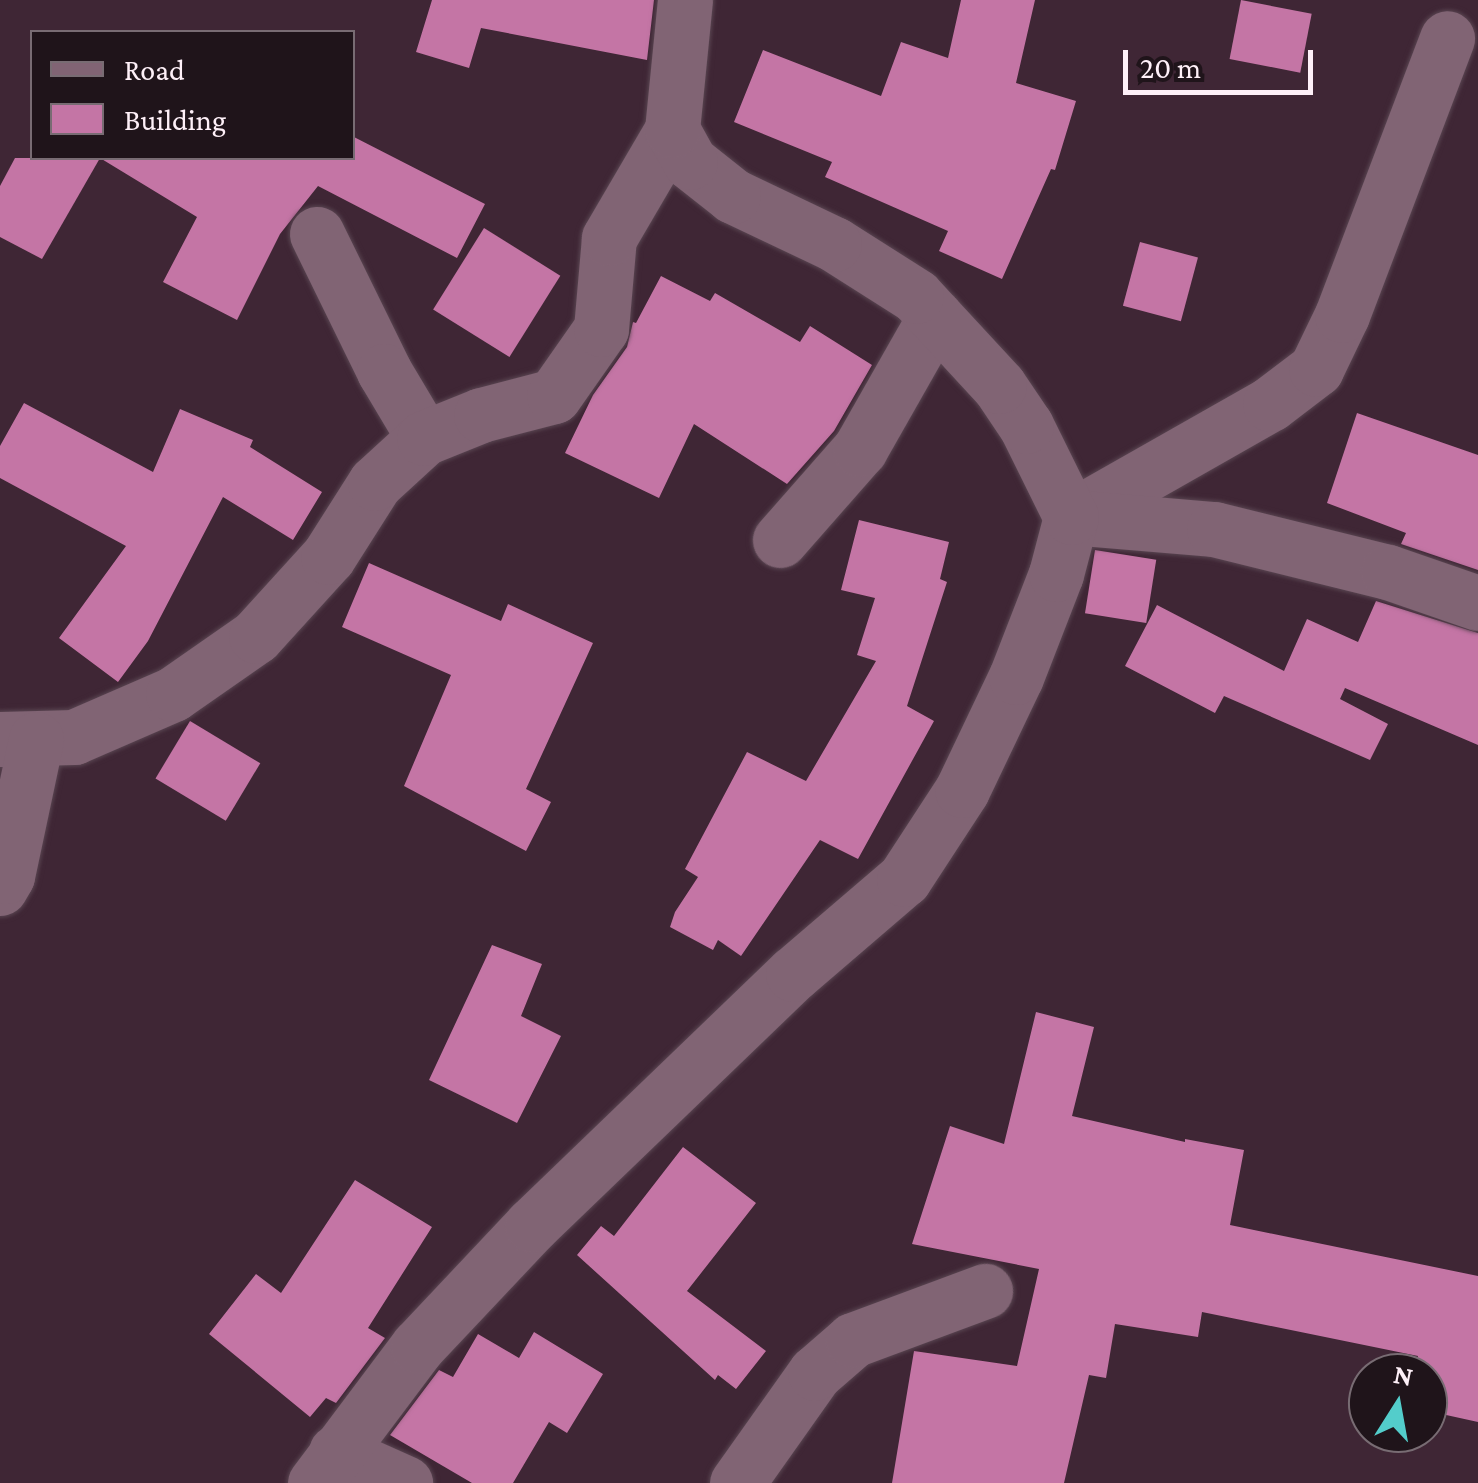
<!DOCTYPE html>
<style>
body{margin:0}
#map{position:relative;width:1478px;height:1483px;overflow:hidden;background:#3f2635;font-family:"Crimson Pro",serif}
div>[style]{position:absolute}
.building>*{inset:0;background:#c475a5;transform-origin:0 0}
.roads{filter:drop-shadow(0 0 2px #594551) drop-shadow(0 0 2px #594551)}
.minor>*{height:55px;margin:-27.5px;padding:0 27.5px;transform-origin:27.5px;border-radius:27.5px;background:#816474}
span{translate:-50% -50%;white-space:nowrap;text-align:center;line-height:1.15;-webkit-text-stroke:10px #1f141a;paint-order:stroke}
.legend{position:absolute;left:30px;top:30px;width:325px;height:130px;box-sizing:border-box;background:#1f141a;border:2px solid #786c73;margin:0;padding:12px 18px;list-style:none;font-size:30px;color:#fef0f8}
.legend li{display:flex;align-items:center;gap:20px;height:50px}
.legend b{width:50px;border:2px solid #786c73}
.north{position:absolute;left:1348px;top:1353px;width:100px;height:100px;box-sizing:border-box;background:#1f141a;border:2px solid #786c73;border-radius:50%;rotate:11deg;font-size:28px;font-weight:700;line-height:40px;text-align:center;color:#fef0f8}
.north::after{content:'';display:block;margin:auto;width:35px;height:45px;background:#53cdcb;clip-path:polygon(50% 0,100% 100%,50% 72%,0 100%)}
.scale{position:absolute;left:1123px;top:50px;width:190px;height:45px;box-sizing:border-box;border:5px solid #fef0f8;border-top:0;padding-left:12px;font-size:30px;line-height:35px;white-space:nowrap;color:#fef0f8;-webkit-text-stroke:8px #1f141a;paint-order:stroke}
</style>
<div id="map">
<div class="building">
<div style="clip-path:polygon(432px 0,654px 0,647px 60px,481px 28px,469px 68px,416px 52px)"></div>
<div style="clip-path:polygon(961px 0,1035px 0,1016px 83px,1076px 101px,1055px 170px,1051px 169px,1002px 279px,939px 251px,948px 231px,825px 177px,832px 162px,734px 122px,763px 50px,881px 96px,901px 42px,948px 58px)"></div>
<div style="left:1241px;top:0;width:72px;height:60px;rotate:11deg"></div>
<div style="clip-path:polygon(352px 136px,485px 204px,457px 258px,318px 186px,280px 234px,237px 320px,163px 282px,197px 217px,100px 158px,352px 158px)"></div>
<div style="clip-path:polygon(15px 158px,100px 158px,42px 259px,0 237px,0 186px)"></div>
<div style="left:484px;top:228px;width:90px;height:96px;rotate:32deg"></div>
<div style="left:1140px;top:242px;width:60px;height:66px;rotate:15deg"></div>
<div style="clip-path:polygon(661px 276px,710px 301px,715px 293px,800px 342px,810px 326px,872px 365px,834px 431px,787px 484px,694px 424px,659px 498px,565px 453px,593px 395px,627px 347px,633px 322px,636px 323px)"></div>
<div style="clip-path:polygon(24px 403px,153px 472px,180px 409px,253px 440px,250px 447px,322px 492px,293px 540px,223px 497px,148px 641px,118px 682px,59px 638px,126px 546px,0 478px,0 446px)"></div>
<div style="clip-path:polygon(1357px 413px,1478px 455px,1478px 570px,1401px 544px,1406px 533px,1327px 503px)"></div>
<div style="clip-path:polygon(859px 520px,949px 542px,940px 579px,947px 582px,907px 706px,934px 721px,858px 859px,820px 840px,741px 956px,718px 940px,713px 950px,670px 927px,675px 912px,698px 877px,685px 869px,747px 752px,806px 781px,876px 661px,857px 655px,875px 598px,841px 590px)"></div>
<div style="left:1095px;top:550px;width:62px;height:64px;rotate:9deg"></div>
<div style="clip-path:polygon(369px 563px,501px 621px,508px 604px,593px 643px,526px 789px,551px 802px,526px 851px,404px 786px,451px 675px,342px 627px)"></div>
<div style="clip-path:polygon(1376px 601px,1478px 633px,1478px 745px,1345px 688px,1340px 699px,1388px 724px,1370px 760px,1224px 696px,1215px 713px,1125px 666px,1157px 605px,1284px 671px,1307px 619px,1358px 642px)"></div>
<div style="left:190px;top:721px;width:82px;height:67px;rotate:31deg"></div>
<div style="clip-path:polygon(492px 945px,542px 964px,521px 1016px,561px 1036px,517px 1123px,429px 1080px)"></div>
<div style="clip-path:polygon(1036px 1012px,1094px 1027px,1072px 1116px,1185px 1142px,1185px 1139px,1244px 1150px,1230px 1225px,1478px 1276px,1478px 1422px,1428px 1411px,1428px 1373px,1414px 1373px,1418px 1356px,1202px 1312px,1198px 1337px,1115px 1324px,1106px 1378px,1089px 1375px,1064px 1483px,892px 1483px,914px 1351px,1017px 1366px,1039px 1269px,912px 1244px,950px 1126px,1004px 1144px)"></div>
<div style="clip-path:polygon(683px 1147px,756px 1203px,687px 1291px,766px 1351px,736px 1389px,718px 1375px,715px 1380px,577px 1255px,601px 1226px,614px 1236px)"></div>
<div style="clip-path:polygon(355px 1180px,432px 1227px,368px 1328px,385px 1338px,336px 1403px,326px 1398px,310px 1417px,209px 1334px,256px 1274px,281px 1293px)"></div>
<div style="clip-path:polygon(534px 1332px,603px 1374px,567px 1433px,549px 1422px,513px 1483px,472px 1483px,390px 1435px,439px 1370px,453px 1377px,478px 1334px,519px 1358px)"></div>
</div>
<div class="roads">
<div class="minor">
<div style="left:317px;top:234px;width:153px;rotate:63.9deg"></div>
<div style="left:384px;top:371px;width:78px;rotate:59.2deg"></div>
<div style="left:1071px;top:517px;width:229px;rotate:-29.6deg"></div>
<div style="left:1270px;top:404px;width:58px;rotate:-37.3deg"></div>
<div style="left:1316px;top:369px;width:60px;rotate:-64.3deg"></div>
<div style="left:1342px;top:315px;width:296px;rotate:-69.2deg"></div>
<div style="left:1071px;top:517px;width:144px;rotate:4.8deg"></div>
<div style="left:1214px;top:529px;width:179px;rotate:13.9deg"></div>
<div style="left:1388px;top:572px;width:95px;rotate:19deg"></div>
<div style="left:780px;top:540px;width:121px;rotate:-48.7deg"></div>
<div style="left:860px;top:449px;width:152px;rotate:-60.4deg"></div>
<div style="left:0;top:739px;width:74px;rotate:-1.5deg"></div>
<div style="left:74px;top:737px;width:108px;rotate:-23.5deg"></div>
<div style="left:173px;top:694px;width:101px;rotate:-34.9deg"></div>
<div style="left:256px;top:636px;width:107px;rotate:-47.7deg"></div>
<div style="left:328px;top:557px;width:88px;rotate:-57.6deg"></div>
<div style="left:375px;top:483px;width:67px;rotate:-42.6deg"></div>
<div style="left:424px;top:438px;width:61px;rotate:-22deg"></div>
<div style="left:481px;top:415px;width:75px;rotate:-14.6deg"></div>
<div style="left:554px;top:396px;width:82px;rotate:-55deg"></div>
<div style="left:601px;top:329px;width:91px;rotate:-85deg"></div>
<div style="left:609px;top:238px;width:125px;rotate:-59.7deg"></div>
<div style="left:0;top:888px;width:14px;rotate:-60deg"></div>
<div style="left:7px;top:876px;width:140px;rotate:-78deg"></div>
<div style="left:336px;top:1452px;width:76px;rotate:24.2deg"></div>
<div style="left:315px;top:1483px;width:171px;rotate:-53.1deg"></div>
<div style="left:418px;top:1346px;width:166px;rotate:-46.7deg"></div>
<div style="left:532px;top:1225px;width:362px;rotate:-43.9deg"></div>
<div style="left:793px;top:974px;width:146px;rotate:-40.6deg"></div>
<div style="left:904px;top:879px;width:106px;rotate:-56.9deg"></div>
<div style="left:962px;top:790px;width:125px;rotate:-64.5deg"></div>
<div style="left:1016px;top:677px;width:110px;rotate:-68.8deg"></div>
<div style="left:1056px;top:574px;width:59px;rotate:-75.3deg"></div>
<div style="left:1071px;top:517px;width:102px;rotate:-116.3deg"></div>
<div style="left:1026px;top:426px;width:48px;rotate:-124deg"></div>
<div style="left:999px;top:386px;width:122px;rotate:-132.7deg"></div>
<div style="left:916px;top:296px;width:97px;rotate:-147.6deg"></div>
<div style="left:834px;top:244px;width:112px;rotate:-154.6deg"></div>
<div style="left:733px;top:196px;width:55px;rotate:-141.7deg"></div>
<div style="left:690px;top:162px;width:37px;rotate:-119deg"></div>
<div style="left:672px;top:130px;width:131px;rotate:-84.3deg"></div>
<div style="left:737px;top:1483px;width:135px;rotate:-54.7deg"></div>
<div style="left:815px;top:1373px;width:50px;rotate:-41deg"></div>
<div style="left:853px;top:1340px;width:141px;rotate:-20.4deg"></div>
</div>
</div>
<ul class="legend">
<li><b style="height:12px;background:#816474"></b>Road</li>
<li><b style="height:28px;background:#c475a5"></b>Building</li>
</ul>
<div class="north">N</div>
<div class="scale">20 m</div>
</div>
